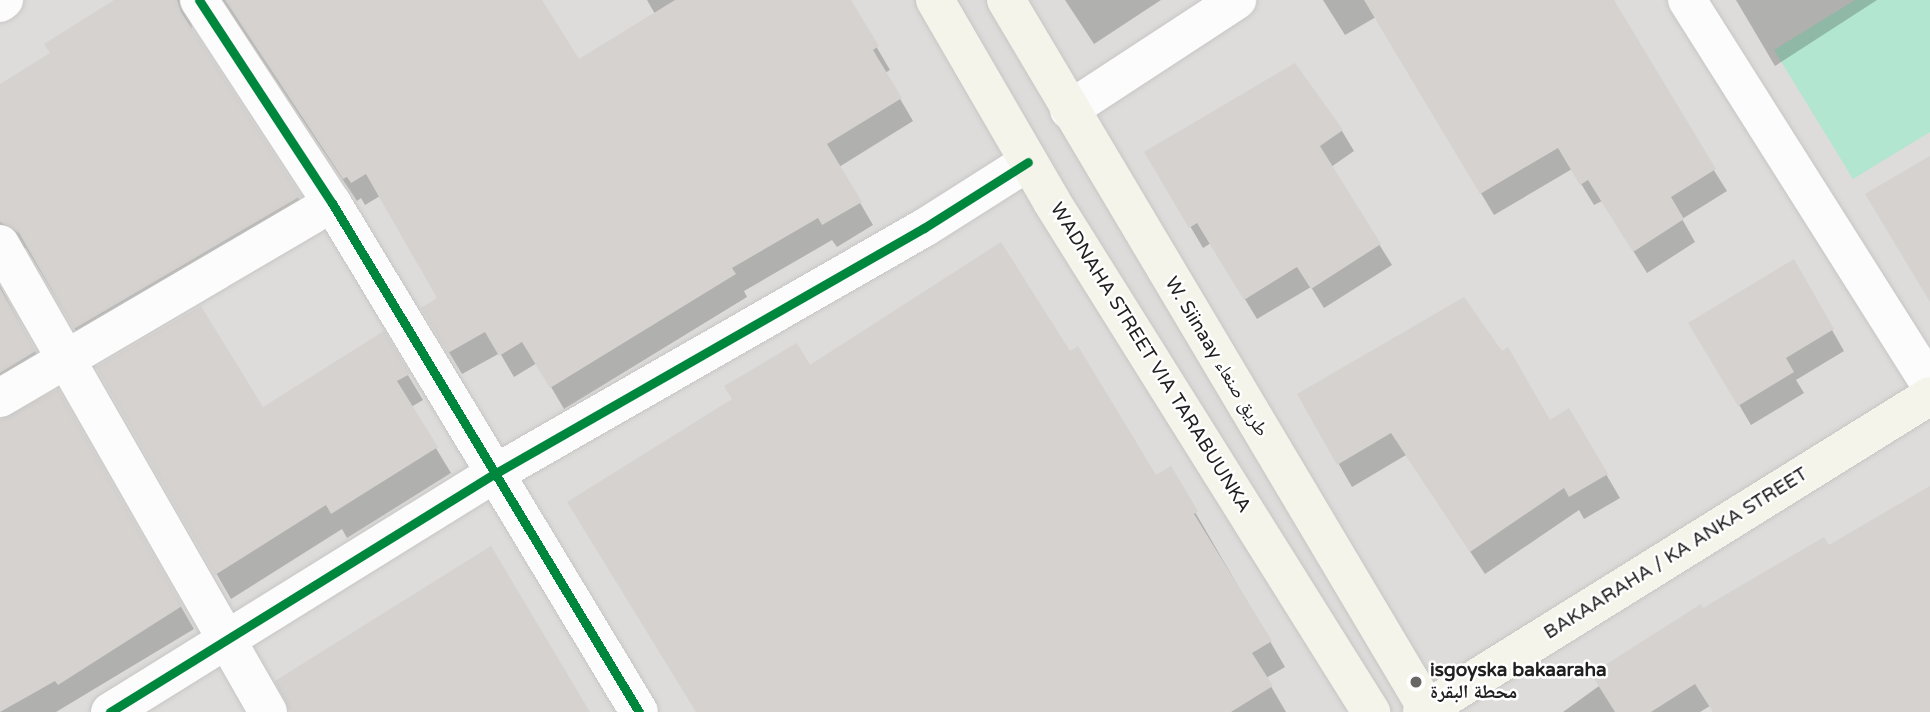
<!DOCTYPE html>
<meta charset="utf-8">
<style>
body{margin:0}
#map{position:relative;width:1930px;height:712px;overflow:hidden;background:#eeece9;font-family:"Varela Round","Noto Naskh Arabic",sans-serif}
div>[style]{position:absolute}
.residential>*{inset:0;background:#dddcda;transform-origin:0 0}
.pitch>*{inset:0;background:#b3e6d0}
.shadow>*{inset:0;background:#0003}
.building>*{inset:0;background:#d5d2d0}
.roads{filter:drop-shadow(0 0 2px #c7c6c5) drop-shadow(0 0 2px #c7c6c5)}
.street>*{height:38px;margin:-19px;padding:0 19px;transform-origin:19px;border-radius:19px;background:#fcfcfc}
.secondary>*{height:38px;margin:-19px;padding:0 19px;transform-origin:19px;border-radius:19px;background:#f4f4eb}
.cycleway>*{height:9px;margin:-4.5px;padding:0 4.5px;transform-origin:4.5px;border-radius:4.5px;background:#00873e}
.dots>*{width:19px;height:19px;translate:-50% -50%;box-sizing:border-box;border:4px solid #fff;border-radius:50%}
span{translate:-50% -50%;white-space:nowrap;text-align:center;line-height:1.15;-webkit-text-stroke:5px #fff;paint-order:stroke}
.street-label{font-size:19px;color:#202020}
.poi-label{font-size:19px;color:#202020;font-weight:700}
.left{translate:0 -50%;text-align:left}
</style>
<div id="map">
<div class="residential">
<div style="left:0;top:0;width:1930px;height:712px"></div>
</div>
<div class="pitch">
<div style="clip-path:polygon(1855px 0,1930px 0,1930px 132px,1853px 179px,1774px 50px)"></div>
</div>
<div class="shadow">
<div style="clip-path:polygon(117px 0,541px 0,579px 61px,655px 14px,647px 0,849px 0,890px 70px,885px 73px,913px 121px,839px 167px,873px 225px,837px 247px,832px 240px,744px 291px,747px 297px,564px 409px,537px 363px,514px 377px,500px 353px,462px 374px,423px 309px,440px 298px,380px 196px,365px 205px,361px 198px,357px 201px,223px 2px,191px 14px,192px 33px,312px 219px,88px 351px,26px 248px,3px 247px,0 251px,0 86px,52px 54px)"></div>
<div style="clip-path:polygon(1065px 0,1161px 0,1094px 44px)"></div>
<div style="clip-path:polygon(1323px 0,1606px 0,1727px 191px,1682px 219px,1695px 242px,1647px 273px,1602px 201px,1594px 205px,1572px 169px,1494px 215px,1376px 17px,1345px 35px)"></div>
<div style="clip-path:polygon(1736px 0,1877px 0,1775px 66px)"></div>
<div style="clip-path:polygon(1342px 131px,1354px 151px,1331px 167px,1392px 265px,1324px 308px,1311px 287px,1257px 319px,1211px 243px,1203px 248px,1147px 153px)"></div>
<div style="clip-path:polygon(1793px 262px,1844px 351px,1796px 380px,1804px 393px,1751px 425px,1691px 323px)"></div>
<div style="clip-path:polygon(0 286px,48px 375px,0 405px)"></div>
<div style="clip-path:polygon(383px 334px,423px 400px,411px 407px,451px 473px,347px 538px,342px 529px,231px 599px,98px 368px,262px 409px)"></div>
<div style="clip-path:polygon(1502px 353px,1549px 423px,1569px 411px,1620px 498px,1584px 519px,1579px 510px,1485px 574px,1406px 455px,1352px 487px,1299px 395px)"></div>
<div style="clip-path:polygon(1069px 354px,1156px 477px,1170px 469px,1285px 667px,1266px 678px,1286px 712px,697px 712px,810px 368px)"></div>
<div style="clip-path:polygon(57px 392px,194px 629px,56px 712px,0 712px,0 421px)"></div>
<div style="clip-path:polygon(1930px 502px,1930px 712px,1714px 712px,1710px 706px,1700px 712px,1563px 712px,1703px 611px)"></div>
</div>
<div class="building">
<div style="clip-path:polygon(114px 0,177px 0,181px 12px,301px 196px,74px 329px,19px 233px,0 222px,0 84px,50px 53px,44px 44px)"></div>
<div style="clip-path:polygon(225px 0,542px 0,579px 59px,675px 0,851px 0,879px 46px,873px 50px,902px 98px,827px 144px,862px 202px,822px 225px,818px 218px,732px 268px,736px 274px,550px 388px,522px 342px,499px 356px,485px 332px,448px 353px,421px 308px,437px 298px,366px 174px,351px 183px,347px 177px,343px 179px)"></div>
<div style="clip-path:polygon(1364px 0,1614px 0,1716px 169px,1671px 197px,1684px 219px,1633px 252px,1588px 180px,1580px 185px,1558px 148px,1480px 194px)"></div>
<div style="clip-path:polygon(1295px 63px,1343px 130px,1320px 146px,1381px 244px,1311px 289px,1297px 267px,1244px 300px,1197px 223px,1189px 228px,1144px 152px)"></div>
<div style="clip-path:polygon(1930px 156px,1930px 302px,1865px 194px)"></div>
<div style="clip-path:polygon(1001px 242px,1070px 351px,1078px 346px,1156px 475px,1171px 466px,1198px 511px,1194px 514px,1272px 641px,1252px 653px,1273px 686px,1231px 712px,696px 712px,567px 502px,732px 399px,724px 386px,797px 343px,810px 365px)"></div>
<div style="clip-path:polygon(1794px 259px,1834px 329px,1786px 358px,1794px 372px,1738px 406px,1688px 323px)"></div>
<div style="clip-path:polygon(0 288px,36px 351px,0 373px)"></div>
<div style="clip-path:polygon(1464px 297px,1502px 351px,1508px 347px,1550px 420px,1569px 408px,1608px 474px,1569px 497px,1564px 488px,1470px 552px,1391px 433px,1337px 465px,1297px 394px)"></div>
<div style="clip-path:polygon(201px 306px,263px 407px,384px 331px,410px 374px,397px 381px,438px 447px,331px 514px,326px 505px,215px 575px,96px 367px)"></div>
<div style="clip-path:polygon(58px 389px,182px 606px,58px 685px,55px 681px,0 712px,0 420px)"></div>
<div style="clip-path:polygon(1930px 486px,1930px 712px,1713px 712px,1695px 684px,1651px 712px,1615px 712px,1591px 674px,1701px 604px,1703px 608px,1824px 537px,1829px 545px)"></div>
<div style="clip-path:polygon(491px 546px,590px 712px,290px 712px,275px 681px)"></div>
</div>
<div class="roads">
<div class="street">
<div style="left:199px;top:0;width:243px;rotate:56.8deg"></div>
<div style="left:332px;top:203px;width:594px;rotate:58.9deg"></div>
<div style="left:1687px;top:0;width:454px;rotate:57.7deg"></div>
<div style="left:0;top:3px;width:5px;rotate:-37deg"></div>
<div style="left:1069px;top:110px;width:201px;rotate:-33.2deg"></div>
<div style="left:0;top:244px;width:539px;rotate:60.2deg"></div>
<div style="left:0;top:398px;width:385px;rotate:-30.4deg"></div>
<div style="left:110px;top:712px;width:454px;rotate:-31.8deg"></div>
<div style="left:496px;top:473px;width:493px;rotate:-29.8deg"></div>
<div style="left:924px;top:228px;width:123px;rotate:-32.4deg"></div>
</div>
<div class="secondary">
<div style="left:935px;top:0;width:233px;rotate:59.9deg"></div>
<div style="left:1052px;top:202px;width:602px;rotate:57.97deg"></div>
<div style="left:1006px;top:0;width:828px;rotate:59.29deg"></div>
<div style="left:1422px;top:712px;width:598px;rotate:-31.88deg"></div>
</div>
</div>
<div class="cycleway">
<div style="left:199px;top:0;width:243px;rotate:56.8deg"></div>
<div style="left:332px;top:203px;width:594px;rotate:58.9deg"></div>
<div style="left:110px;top:712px;width:454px;rotate:-31.8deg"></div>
<div style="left:496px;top:473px;width:493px;rotate:-29.8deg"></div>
<div style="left:924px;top:228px;width:123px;rotate:-32.4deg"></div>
</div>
<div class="dots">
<div style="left:1416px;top:682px;background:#686766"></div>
</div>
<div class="street-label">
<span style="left:1216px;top:357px;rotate:59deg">W. Siinaay طريق صنعاء</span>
<span style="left:1150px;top:358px;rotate:58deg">WADNAHA STREET VIA TARABUUNKA</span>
<span style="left:1676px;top:554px;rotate:-32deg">BAKAARAHA / KA ANKA STREET</span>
</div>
<div class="poi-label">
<span class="left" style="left:1430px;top:682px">isgoyska bakaaraha<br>محطة البقرة</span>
</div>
</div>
